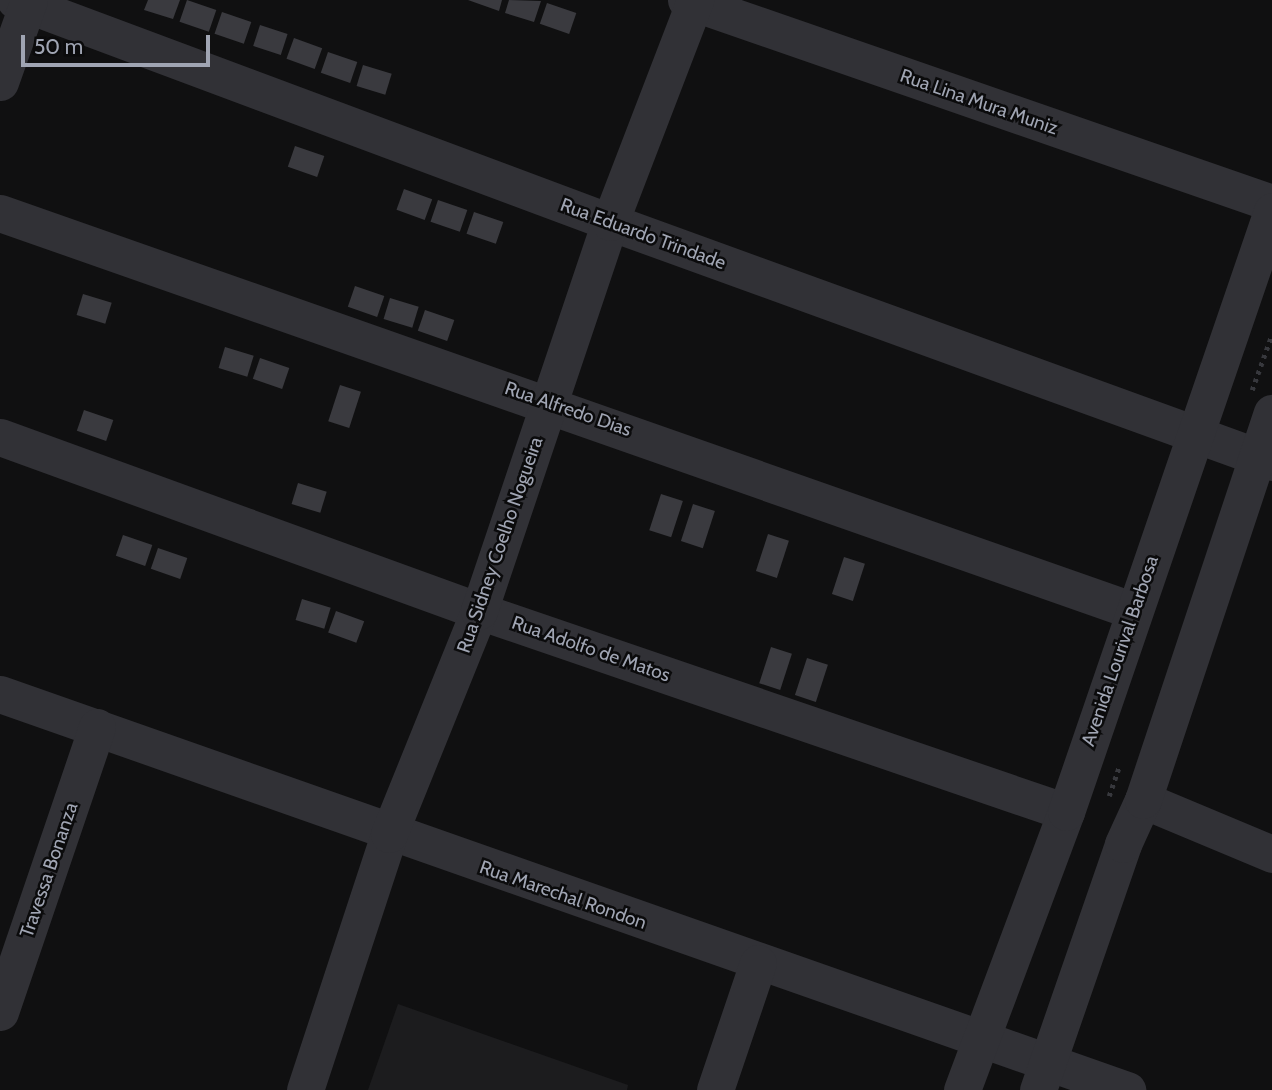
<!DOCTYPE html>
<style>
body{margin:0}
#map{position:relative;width:1272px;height:1090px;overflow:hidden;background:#101011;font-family:Cabin,sans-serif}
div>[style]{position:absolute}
.built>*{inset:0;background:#1c1c1e}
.building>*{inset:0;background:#3a3a3f;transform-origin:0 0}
.path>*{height:4.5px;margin-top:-2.25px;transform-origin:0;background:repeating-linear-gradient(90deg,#37383d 0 3.5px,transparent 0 8.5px)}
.minor>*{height:37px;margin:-18.5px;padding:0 18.5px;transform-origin:18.5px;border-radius:18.5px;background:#313136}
span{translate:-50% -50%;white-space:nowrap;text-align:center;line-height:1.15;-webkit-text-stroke:5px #0b0b0c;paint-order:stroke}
.street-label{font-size:19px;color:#a0a5b3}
.scale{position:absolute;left:21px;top:35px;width:189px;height:32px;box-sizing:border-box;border:4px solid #a0a5b3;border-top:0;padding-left:9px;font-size:21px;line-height:24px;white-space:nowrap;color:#a0a5b3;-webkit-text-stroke:5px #0b0b0c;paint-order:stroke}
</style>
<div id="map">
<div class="built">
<div style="clip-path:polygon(398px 1004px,628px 1085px,627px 1090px,368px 1090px)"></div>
</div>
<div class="building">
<div style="clip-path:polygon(148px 0,180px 0,173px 19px,144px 10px)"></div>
<div style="left:187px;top:0;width:31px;height:23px;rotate:19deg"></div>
<div style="clip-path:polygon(468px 0,502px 0,499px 11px)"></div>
<div style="clip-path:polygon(509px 0,541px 1px,534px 22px,505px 13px)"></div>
<div style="left:547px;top:3px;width:31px;height:22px;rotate:19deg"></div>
<div style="left:222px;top:12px;width:31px;height:23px;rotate:19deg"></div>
<div style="left:260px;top:25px;width:29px;height:22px;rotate:18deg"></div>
<div style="left:294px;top:38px;width:30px;height:22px;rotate:20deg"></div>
<div style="left:328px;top:52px;width:31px;height:22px;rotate:19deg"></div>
<div style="left:363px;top:65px;width:30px;height:22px;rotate:17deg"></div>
<div style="left:295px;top:146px;width:31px;height:22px;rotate:19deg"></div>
<div style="left:404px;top:189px;width:30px;height:22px;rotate:20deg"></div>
<div style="left:438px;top:200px;width:31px;height:23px;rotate:19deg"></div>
<div style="left:474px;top:212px;width:31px;height:23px;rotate:19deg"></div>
<div style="left:355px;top:286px;width:31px;height:22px;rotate:19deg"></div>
<div style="left:83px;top:294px;width:30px;height:22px;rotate:17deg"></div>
<div style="left:390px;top:298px;width:30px;height:22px;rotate:17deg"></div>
<div style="left:425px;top:310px;width:31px;height:22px;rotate:19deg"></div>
<div style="left:225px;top:347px;width:30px;height:22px;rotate:17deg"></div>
<div style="left:260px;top:358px;width:31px;height:22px;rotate:19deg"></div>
<div style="left:340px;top:385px;width:22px;height:38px;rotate:18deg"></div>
<div style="left:84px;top:410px;width:31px;height:22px;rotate:19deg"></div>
<div style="left:298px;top:483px;width:30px;height:22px;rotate:17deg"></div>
<div style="left:661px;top:494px;width:23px;height:38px;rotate:18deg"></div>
<div style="left:693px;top:504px;width:23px;height:39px;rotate:18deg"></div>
<div style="left:768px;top:534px;width:22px;height:39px;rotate:18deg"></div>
<div style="left:123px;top:535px;width:31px;height:22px;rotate:19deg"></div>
<div style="left:158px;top:548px;width:31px;height:22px;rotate:19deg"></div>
<div style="left:844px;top:557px;width:22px;height:39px;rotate:18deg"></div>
<div style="left:302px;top:599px;width:30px;height:22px;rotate:17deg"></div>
<div style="left:336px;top:611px;width:30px;height:23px;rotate:20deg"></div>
<div style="left:771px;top:647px;width:22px;height:38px;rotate:18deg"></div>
<div style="left:807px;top:658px;width:22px;height:39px;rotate:18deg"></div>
</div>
<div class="path">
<div style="left:1252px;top:390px;width:59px;rotate:-70.3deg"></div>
<div style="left:1109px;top:796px;width:31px;rotate:-71deg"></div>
</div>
<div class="minor">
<div style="left:15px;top:0;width:635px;rotate:20.46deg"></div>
<div style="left:610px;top:222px;width:704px;rotate:19.93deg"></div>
<div style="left:686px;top:0;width:620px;rotate:19.11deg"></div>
<div style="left:0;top:82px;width:87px;rotate:-70.5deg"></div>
<div style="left:0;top:213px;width:1202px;rotate:19.34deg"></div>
<div style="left:0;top:437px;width:510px;rotate:19.96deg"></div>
<div style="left:479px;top:611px;width:620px;rotate:18.9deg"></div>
<div style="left:0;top:694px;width:1195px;rotate:19.36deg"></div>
<div style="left:1143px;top:800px;width:140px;rotate:22.7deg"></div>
<div style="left:0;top:1012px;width:301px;rotate:-71.2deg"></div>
<div style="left:305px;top:1090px;width:269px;rotate:-71.8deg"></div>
<div style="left:389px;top:834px;width:240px;rotate:-68deg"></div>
<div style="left:479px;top:611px;width:410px;rotate:-71.4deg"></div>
<div style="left:610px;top:222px;width:238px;rotate:-69deg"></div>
<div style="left:715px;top:1090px;width:134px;rotate:-71.3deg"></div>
<div style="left:962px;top:1090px;width:297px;rotate:-69.5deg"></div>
<div style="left:1066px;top:812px;width:635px;rotate:-71.08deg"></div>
<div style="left:1038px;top:1090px;width:260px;rotate:-70.9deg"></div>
<div style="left:1123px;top:844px;width:48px;rotate:-65.6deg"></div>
<div style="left:1143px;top:800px;width:408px;rotate:-71.6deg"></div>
</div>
<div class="street-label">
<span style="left:979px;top:102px;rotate:19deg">Rua Lina Mura Muniz</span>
<span style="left:643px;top:234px;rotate:20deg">Rua Eduardo Trindade</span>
<span style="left:568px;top:409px;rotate:19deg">Rua Alfredo Dias</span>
<span style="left:500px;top:545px;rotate:-71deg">Rua Sidney Coelho Nogueira</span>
<span style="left:591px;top:649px;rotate:19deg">Rua Adolfo de Matos</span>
<span style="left:1120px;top:651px;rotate:-71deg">Avenida Lourival Barbosa</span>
<span style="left:49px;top:870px;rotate:-71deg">Travessa Bonanza</span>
<span style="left:563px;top:895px;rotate:19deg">Rua Marechal Rondon</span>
</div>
<div class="scale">50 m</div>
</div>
